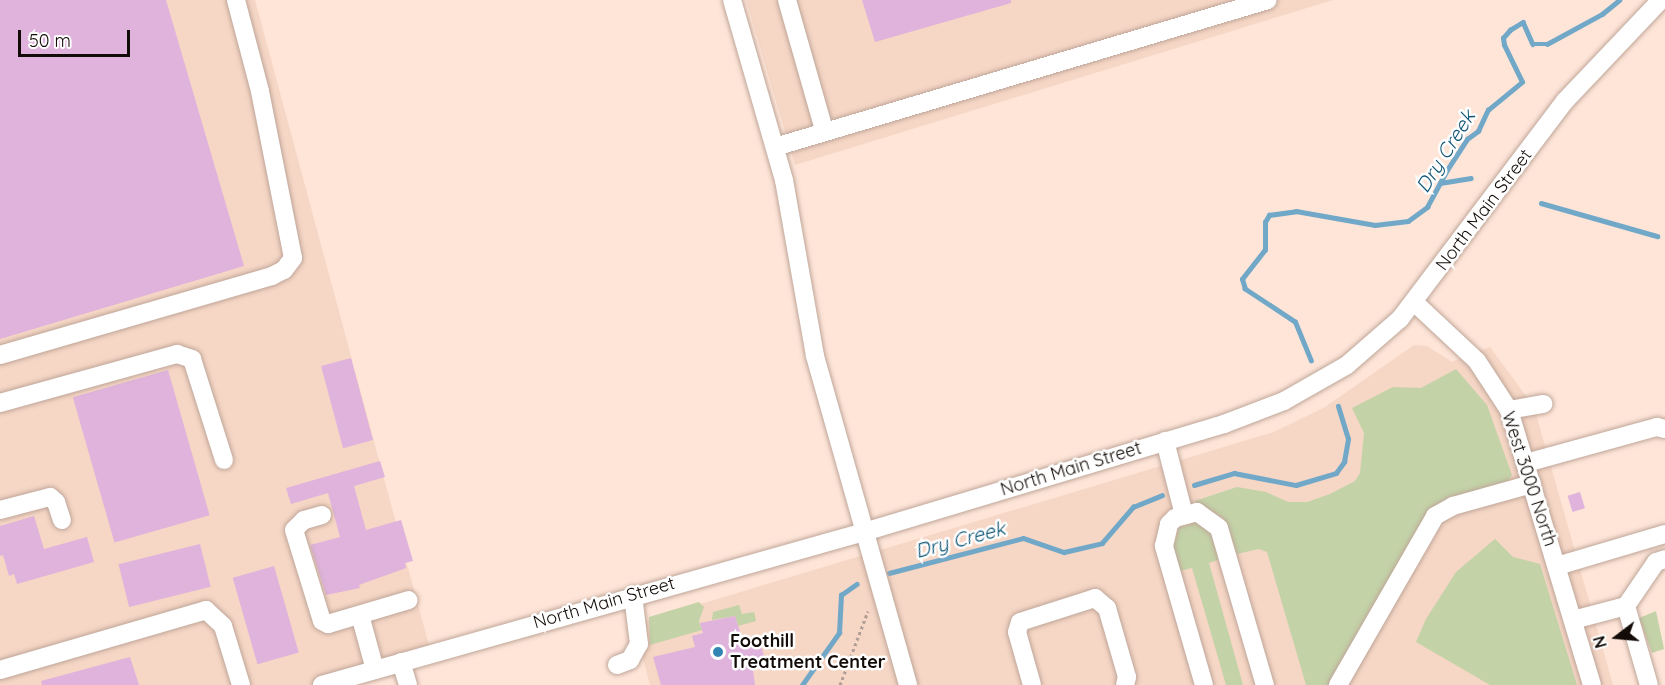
<!DOCTYPE html>
<style>
body{margin:0}
#map{position:relative;width:1665px;height:685px;overflow:hidden;background:#fee5d8;font-family:Quicksand,sans-serif}
div>[style]{position:absolute}
.built>*{inset:0;background:#f6d6c5}
.green>*{inset:0;background:#c3d2a7}
.stream>*{height:4.5px;margin:-2.25px;padding:0 2.25px;transform-origin:2.25px;border-radius:2.25px;background:#71a8c8}
.building>*{inset:0;background:#dfb3dc;transform-origin:0 0}
.path>*{height:3px;margin-top:-1.5px;transform-origin:0;background:repeating-linear-gradient(90deg,#b19e94 0 3px,transparent 0 6px)}
.roads{filter:drop-shadow(0 0 2px #bea699) drop-shadow(0 0 2px #bea699)}
.minor>*{height:18px;margin:-9px;padding:0 9px;transform-origin:9px;border-radius:9px;background:#fff}
.dots>*{width:16px;height:16px;translate:-50% -50%;box-sizing:border-box;border:3px solid #fff;border-radius:50%}
span{translate:-50% -50%;white-space:nowrap;text-align:center;line-height:1.15;-webkit-text-stroke:5px #fff;paint-order:stroke}
.street-label{font-size:18px;color:#130b07}
.poi-label{font-size:18px;color:#130b07;font-weight:700}
.left{translate:0 -50%;text-align:left}
.water-label{font-size:20px;color:#115777;font-style:italic}
.north{position:absolute;left:1587px;top:607px;width:60px;height:60px;-webkit-text-stroke:4px #fff;paint-order:stroke;rotate:254deg;font-size:16px;font-weight:700;line-height:24px;text-align:center;color:#130b07}
.north::after{content:'';display:block;margin:auto;width:21px;height:27px;background:#130b07;clip-path:polygon(50% 0,100% 100%,50% 72%,0 100%)}
.scale{position:absolute;left:18px;top:30px;width:112px;height:27px;box-sizing:border-box;border:3px solid #130b07;border-top:0;padding-left:8px;font-size:18px;line-height:21px;white-space:nowrap;color:#130b07;-webkit-text-stroke:4px #fff;paint-order:stroke}
</style>
<div id="map">
<div class="built">
<div style="clip-path:polygon(0 0,255px 0,431px 653px,322px 685px,0 685px)"></div>
<div style="clip-path:polygon(746px 0,1333px 0,795px 165px)"></div>
<div style="clip-path:polygon(1414px 345px,1427px 346px,1452px 362px,1490px 347px,1534px 407px,1613px 685px,650px 685px,634px 624px,1274px 432px,1325px 407px)"></div>
</div>
<div class="green">
<div style="clip-path:polygon(1456px 369px,1487px 405px,1512px 475px,1507px 483px,1450px 501px,1332px 685px,1306px 685px,1267px 552px,1259px 549px,1237px 554px,1223px 518px,1195px 501px,1237px 487px,1266px 492px,1288px 502px,1307px 502px,1330px 494px,1355px 481px,1360px 473px,1364px 433px,1352px 408px,1393px 387px,1421px 388px)"></div>
<div style="clip-path:polygon(1196px 522px,1210px 529px,1220px 559px,1209px 563px,1243px 685px,1226px 685px,1192px 568px,1180px 571px,1173px 548px,1179px 528px)"></div>
<div style="clip-path:polygon(1495px 539px,1513px 557px,1540px 564px,1577px 685px,1490px 685px,1416px 642px,1426px 619px,1456px 572px)"></div>
<div style="clip-path:polygon(699px 602px,704px 607px,699px 621px,702px 630px,650px 645px,649px 617px)"></div>
<div style="clip-path:polygon(739px 605px,742px 614px,754px 612px,756px 621px,738px 626px,735px 616px,712px 620px,713px 612px)"></div>
<div style="clip-path:polygon(1656px 611px,1664px 649px,1652px 653px,1639px 618px)"></div>
</div>
<div class="stream">
<div style="left:1440px;top:183px;width:31px;rotate:-9deg"></div>
<div style="left:1541px;top:203px;width:121px;rotate:15.9deg"></div>
<div style="left:1311px;top:361px;width:42px;rotate:-112.3deg"></div>
<div style="left:1295px;top:322px;width:60px;rotate:-146.6deg"></div>
<div style="left:1245px;top:289px;width:10px;rotate:-107deg"></div>
<div style="left:1242px;top:279px;width:37px;rotate:-52deg"></div>
<div style="left:1265px;top:250px;width:28px;rotate:-90deg"></div>
<div style="left:1265px;top:222px;width:8px;rotate:-60deg"></div>
<div style="left:1269px;top:215px;width:27px;rotate:-8deg"></div>
<div style="left:1296px;top:211px;width:80px;rotate:10deg"></div>
<div style="left:1375px;top:225px;width:33px;rotate:-7deg"></div>
<div style="left:1408px;top:221px;width:24px;rotate:-36deg"></div>
<div style="left:1427px;top:207px;width:42px;rotate:-61.6deg"></div>
<div style="left:1447px;top:170px;width:37px;rotate:-57deg"></div>
<div style="left:1467px;top:139px;width:14px;rotate:-36deg"></div>
<div style="left:1478px;top:131px;width:23px;rotate:-65deg"></div>
<div style="left:1488px;top:110px;width:44px;rotate:-39.5deg"></div>
<div style="left:1522px;top:82px;width:41px;rotate:-115.9deg"></div>
<div style="left:1504px;top:45px;width:7px;rotate:-98deg"></div>
<div style="left:1503px;top:38px;width:11px;rotate:-49deg"></div>
<div style="left:1510px;top:30px;width:15px;rotate:-32deg"></div>
<div style="left:1523px;top:22px;width:24px;rotate:66deg"></div>
<div style="left:1533px;top:44px;width:14px"></div>
<div style="left:1547px;top:44px;width:63px;rotate:-28.6deg"></div>
<div style="left:1602px;top:14px;width:22px;rotate:-39deg"></div>
<div style="left:1194px;top:485px;width:42px;rotate:-16.7deg"></div>
<div style="left:1234px;top:473px;width:63px;rotate:11deg"></div>
<div style="left:1296px;top:485px;width:42px;rotate:-16.7deg"></div>
<div style="left:1336px;top:473px;width:14px;rotate:-54deg"></div>
<div style="left:1344px;top:462px;width:23px;rotate:-80deg"></div>
<div style="left:1348px;top:439px;width:34px;rotate:-107deg"></div>
<div style="left:889px;top:573px;width:138px;rotate:-14.6deg"></div>
<div style="left:1023px;top:538px;width:43px;rotate:18.9deg"></div>
<div style="left:1064px;top:552px;width:39px;rotate:-13deg"></div>
<div style="left:1102px;top:543px;width:48px;rotate:-49.3deg"></div>
<div style="left:1133px;top:507px;width:31px;rotate:-22deg"></div>
<div style="left:802px;top:685px;width:64px;rotate:-54.6deg"></div>
<div style="left:839px;top:633px;width:38px;rotate:-87deg"></div>
<div style="left:841px;top:595px;width:19px;rotate:-35deg"></div>
</div>
<div class="building">
<div style="clip-path:polygon(0 0,166px 0,244px 266px,0 339px)"></div>
<div style="clip-path:polygon(862px 0,1011px 0,1011px 3px,875px 42px)"></div>
<div style="left:351px;top:358px;width:85px;height:31px;rotate:75deg"></div>
<div style="left:168px;top:370px;width:151px;height:99px;rotate:74deg"></div>
<div style="clip-path:polygon(380px 461px,385px 477px,354px 486px,366px 530px,401px 520px,413px 561px,405px 563px,406px 568px,359px 585px,360px 588px,326px 595px,310px 545px,340px 537px,328px 493px,291px 504px,286px 488px)"></div>
<div style="left:1580px;top:492px;width:17px;height:13px;rotate:73deg"></div>
<div style="clip-path:polygon(34px 516px,44px 549px,87px 537px,94px 562px,17px 584px,14px 574px,9px 576px,3px 555px,0 556px,0 526px)"></div>
<div style="left:200px;top:544px;width:44px;height:84px;rotate:76deg"></div>
<div style="left:274px;top:566px;width:90px;height:43px;rotate:74deg"></div>
<div style="clip-path:polygon(735px 616px,743px 641px,758px 636px,765px 659px,752px 663px,755px 685px,661px 685px,653px 657px,695px 647px,692px 636px,703px 633px,700px 623px)"></div>
<div style="clip-path:polygon(130px 657px,139px 685px,42px 685px,41px 681px)"></div>
</div>
<div class="path">
<div style="left:840px;top:685px;width:79px;rotate:-69.3deg"></div>
</div>
<div class="roads">
<div class="minor">
<div style="left:732px;top:0;width:187px;rotate:73.9deg"></div>
<div style="left:784px;top:180px;width:179px;rotate:80deg"></div>
<div style="left:815px;top:356px;width:342px;rotate:74.2deg"></div>
<div style="left:787px;top:0;width:135px;rotate:74.1deg"></div>
<div style="left:775px;top:147px;width:514px;rotate:-16.6deg"></div>
<div style="left:1414px;top:302px;width:86px;rotate:43.1deg"></div>
<div style="left:1477px;top:361px;width:59px;rotate:56.9deg"></div>
<div style="left:1509px;top:410px;width:287px;rotate:73.2deg"></div>
<div style="left:0;top:355px;width:283px;rotate:-16.2deg"></div>
<div style="left:272px;top:276px;width:13px;rotate:-27deg"></div>
<div style="left:284px;top:270px;width:15px;rotate:-53deg"></div>
<div style="left:293px;top:258px;width:170px;rotate:-101.2deg"></div>
<div style="left:260px;top:91px;width:94px;rotate:-104.8deg"></div>
<div style="left:0;top:403px;width:184px;rotate:-15.5deg"></div>
<div style="left:177px;top:354px;width:16px;rotate:18deg"></div>
<div style="left:192px;top:359px;width:106px;rotate:72.4deg"></div>
<div style="left:1509px;top:410px;width:35px;rotate:-10deg"></div>
<div style="left:1165px;top:441px;width:76px;rotate:75.6deg"></div>
<div style="left:1526px;top:463px;width:136px;rotate:-15.4deg"></div>
<div style="left:1657px;top:427px;width:8px;rotate:14deg"></div>
<div style="left:0;top:510px;width:52px;rotate:-14.6deg"></div>
<div style="left:50px;top:497px;width:8px;rotate:40deg"></div>
<div style="left:56px;top:502px;width:19px;rotate:72deg"></div>
<div style="left:322px;top:515px;width:19px;rotate:164deg"></div>
<div style="left:304px;top:520px;width:14px;rotate:135deg"></div>
<div style="left:294px;top:530px;width:95px;rotate:72.9deg"></div>
<div style="left:322px;top:621px;width:7px;rotate:27deg"></div>
<div style="left:328px;top:624px;width:84px;rotate:-16.5deg"></div>
<div style="left:1557px;top:566px;width:113px;rotate:-16.5deg"></div>
<div style="left:1626px;top:606px;width:82px;rotate:73.8deg"></div>
<div style="left:360px;top:615px;width:57px;rotate:74.7deg"></div>
<div style="left:1573px;top:620px;width:55px;rotate:-14.8deg"></div>
<div style="left:1626px;top:606px;width:53px;rotate:-55.7deg"></div>
<div style="left:1656px;top:562px;width:9px;rotate:-18deg"></div>
<div style="left:401px;top:662px;width:24px;rotate:73deg"></div>
<div style="left:617px;top:665px;width:14px;rotate:-21deg"></div>
<div style="left:630px;top:660px;width:18px;rotate:-61deg"></div>
<div style="left:639px;top:644px;width:49px;rotate:-97deg"></div>
<div style="left:0;top:670px;width:215px;rotate:-16.2deg"></div>
<div style="left:206px;top:610px;width:23px;rotate:43deg"></div>
<div style="left:223px;top:626px;width:62px;rotate:73deg"></div>
<div style="left:322px;top:685px;width:563px;rotate:-15.76deg"></div>
<div style="left:864px;top:532px;width:376px;rotate:-16.7deg"></div>
<div style="left:1224px;top:424px;width:64px;rotate:-21deg"></div>
<div style="left:1284px;top:401px;width:73px;rotate:-29.7deg"></div>
<div style="left:1347px;top:365px;width:70px;rotate:-41deg"></div>
<div style="left:1400px;top:319px;width:273px;rotate:-52.9deg"></div>
<div style="left:1565px;top:101px;width:139px;rotate:-46.5deg"></div>
<div style="left:1032px;top:685px;width:55px;rotate:-105.8deg"></div>
<div style="left:1017px;top:632px;width:10px;rotate:-73deg"></div>
<div style="left:1020px;top:622px;width:79px;rotate:-17.7deg"></div>
<div style="left:1095px;top:598px;width:16px;rotate:40deg"></div>
<div style="left:1107px;top:608px;width:72px;rotate:73.8deg"></div>
<div style="left:1127px;top:677px;width:8px;rotate:104deg"></div>
<div style="left:1204px;top:685px;width:145px;rotate:-106.1deg"></div>
<div style="left:1164px;top:546px;width:23px;rotate:-77deg"></div>
<div style="left:1169px;top:524px;width:8px;rotate:-45deg"></div>
<div style="left:1175px;top:518px;width:23px;rotate:-15deg"></div>
<div style="left:1197px;top:512px;width:27px;rotate:36deg"></div>
<div style="left:1219px;top:528px;width:164px;rotate:73.7deg"></div>
<div style="left:1338px;top:685px;width:195px;rotate:-60.1deg"></div>
<div style="left:1435px;top:516px;width:21px;rotate:-29deg"></div>
<div style="left:1453px;top:506px;width:82px;rotate:-15.6deg"></div>
</div>
</div>
<div class="dots">
<div style="left:718px;top:652px;background:#3385b5"></div>
</div>
<div class="street-label">
<span style="left:1484px;top:210px;rotate:-53deg">North Main Street</span>
<span style="left:1071px;top:469px;rotate:-17deg">North Main Street</span>
<span style="left:1529px;top:479px;rotate:72deg">West 3000 North</span>
<span style="left:604px;top:603px;rotate:-16deg">North Main Street</span>
</div>
<div class="poi-label">
<span class="left" style="left:730px;top:652px">Foothill<br>Treatment Center</span>
</div>
<div class="water-label">
<span style="left:1445px;top:151px;rotate:-58deg">Dry Creek</span>
<span style="left:960px;top:539px;rotate:-15deg">Dry Creek</span>
</div>
<div class="north">N</div>
<div class="scale">50 m</div>
</div>
